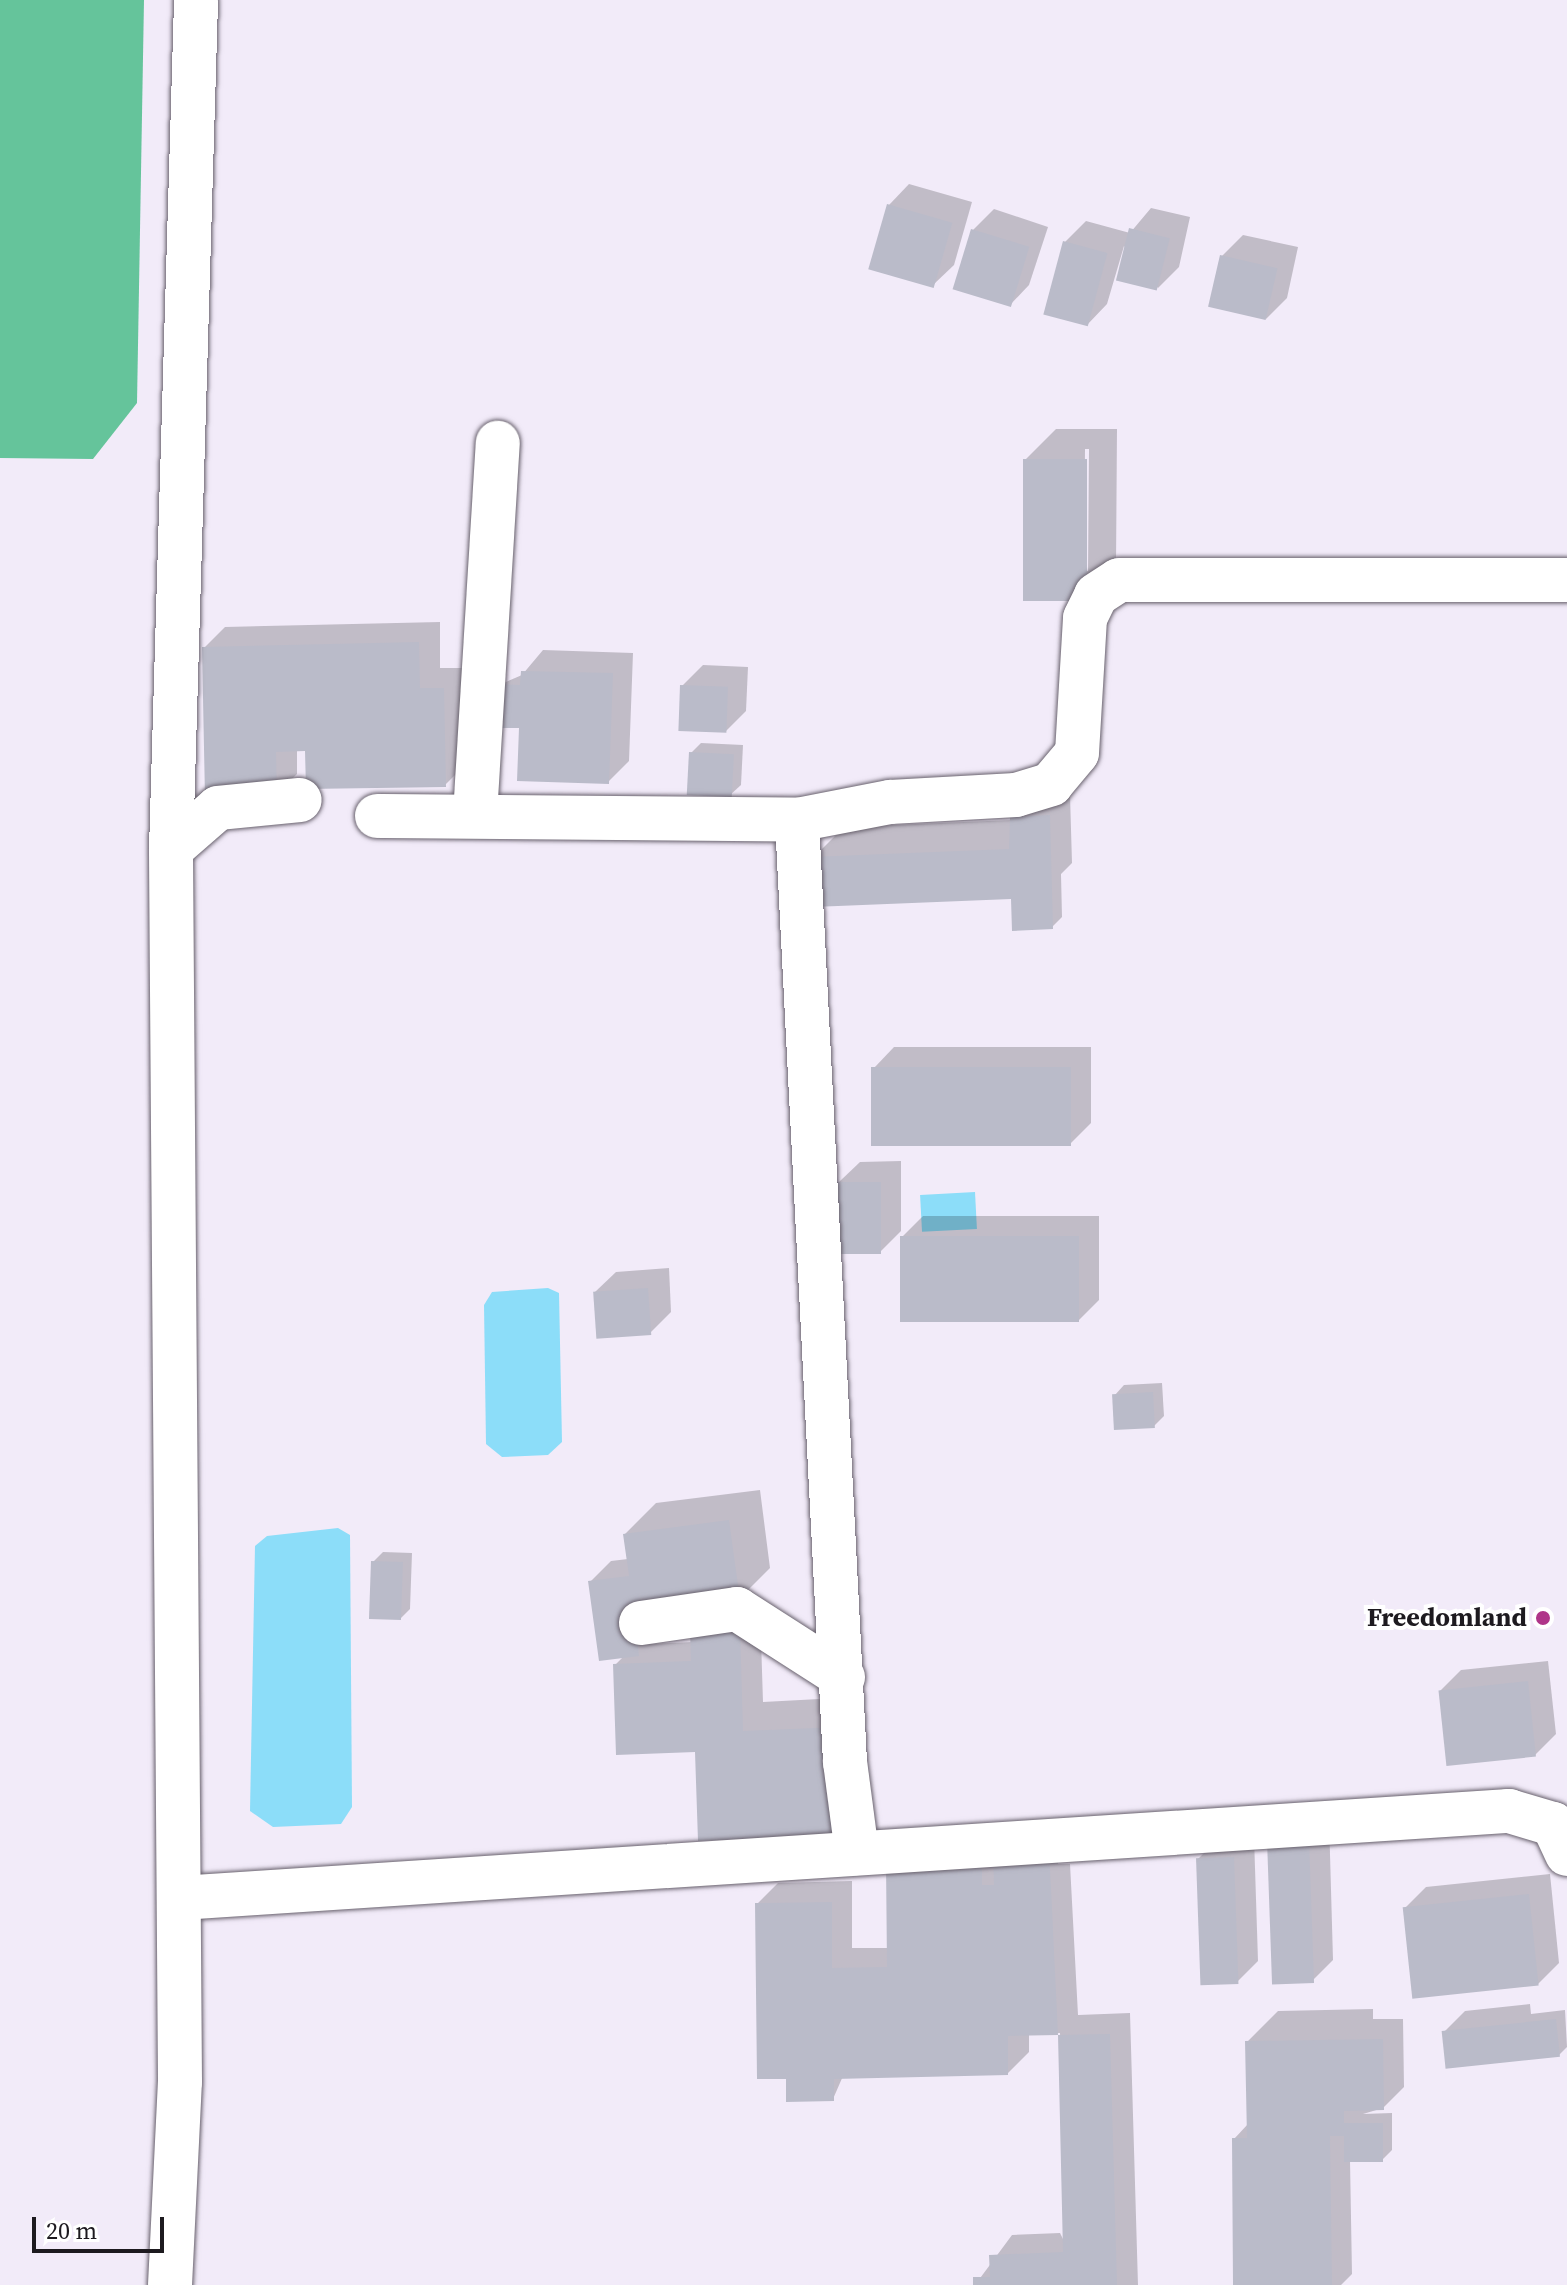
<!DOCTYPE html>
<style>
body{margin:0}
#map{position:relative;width:1567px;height:2285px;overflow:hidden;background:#f2ebf9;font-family:"Source Serif 4",serif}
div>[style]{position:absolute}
.forest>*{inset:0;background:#65c49b}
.water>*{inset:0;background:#8cddf9;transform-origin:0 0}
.shadow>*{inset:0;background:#0003}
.building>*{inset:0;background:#babbc9;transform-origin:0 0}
.roads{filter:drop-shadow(0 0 2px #68616d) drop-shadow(0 0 2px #68616d)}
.minor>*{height:44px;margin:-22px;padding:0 22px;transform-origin:22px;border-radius:22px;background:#fff}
.dots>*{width:22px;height:22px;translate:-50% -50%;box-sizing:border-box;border:4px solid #fff;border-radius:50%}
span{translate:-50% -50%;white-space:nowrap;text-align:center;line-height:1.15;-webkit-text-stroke:8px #fff;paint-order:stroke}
.poi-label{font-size:26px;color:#1d1a1f;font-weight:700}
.right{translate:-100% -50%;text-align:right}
.scale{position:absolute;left:32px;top:2217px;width:132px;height:36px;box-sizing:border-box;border:4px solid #1d1a1f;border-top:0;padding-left:10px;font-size:24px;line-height:28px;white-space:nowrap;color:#1d1a1f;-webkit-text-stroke:6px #fff;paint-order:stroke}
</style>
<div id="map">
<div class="forest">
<div style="clip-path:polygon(0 0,144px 0,137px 403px,93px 459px,0 458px)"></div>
</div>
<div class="water">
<div style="left:975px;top:1192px;width:37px;height:55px;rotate:87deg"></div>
<div style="clip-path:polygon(548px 1288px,559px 1293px,562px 1442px,548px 1455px,502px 1457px,486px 1444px,484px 1305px,492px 1292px)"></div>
<div style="clip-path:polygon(338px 1528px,350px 1535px,352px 1807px,341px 1824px,273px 1827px,250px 1811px,255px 1546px,267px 1536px)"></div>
</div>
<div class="shadow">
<div style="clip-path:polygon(909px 184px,972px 202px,954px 265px,933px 285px,889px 205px)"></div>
<div style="clip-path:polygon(1151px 208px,1190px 217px,1179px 267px,1158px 288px,1124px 246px,1107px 304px,1087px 325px,1065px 242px,1086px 221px,1130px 233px)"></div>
<div style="clip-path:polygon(994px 209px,1048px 227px,1029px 285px,1009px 306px,973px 230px)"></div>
<div style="clip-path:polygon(1243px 235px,1298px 247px,1287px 298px,1266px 319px,1222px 256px)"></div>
<div style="clip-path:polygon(evenodd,1056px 429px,1117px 429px,1116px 568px,1085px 599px,1025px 460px,1056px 429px,1085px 449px,1089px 449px,1088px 571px,1084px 571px,1085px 449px)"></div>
<div style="clip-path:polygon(440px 622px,440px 668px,464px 668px,466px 764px,445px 785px,297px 749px,297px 774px,276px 794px,204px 648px,225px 627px)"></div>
<div style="clip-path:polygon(543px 650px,633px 653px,629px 761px,608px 782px,521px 726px,499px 685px,522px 675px)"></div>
<div style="clip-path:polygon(703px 665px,748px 667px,746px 711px,725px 732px,682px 686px)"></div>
<div style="clip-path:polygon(701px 743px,743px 745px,741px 785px,730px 795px,691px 753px)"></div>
<div style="clip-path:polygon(1070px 795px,1072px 863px,1061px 874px,1062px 917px,1052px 927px,1013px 894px,813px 858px,844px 827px,1012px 820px,1033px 797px)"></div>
<div style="clip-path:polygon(894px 1047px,1091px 1047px,1091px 1123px,1070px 1144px,874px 1068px)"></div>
<div style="clip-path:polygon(901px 1161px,901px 1231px,880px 1252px,839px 1182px,860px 1162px)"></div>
<div style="clip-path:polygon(923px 1216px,1099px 1216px,1099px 1300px,1078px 1321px,902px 1237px)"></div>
<div style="clip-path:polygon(669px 1268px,671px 1312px,650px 1333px,595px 1292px,616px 1272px)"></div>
<div style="clip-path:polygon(1162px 1383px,1164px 1416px,1154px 1426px,1114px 1396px,1124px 1385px)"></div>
<div style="clip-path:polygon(760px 1490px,770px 1568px,739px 1599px,648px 1644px,693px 1642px,760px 1608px,763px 1702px,838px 1698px,849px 1743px,697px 1747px,615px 1665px,625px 1655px,590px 1582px,611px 1561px,628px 1559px,625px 1534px,656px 1503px)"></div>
<div style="clip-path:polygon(383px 1552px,412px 1553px,410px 1609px,400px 1619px,373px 1562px)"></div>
<div style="clip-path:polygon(1548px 1661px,1556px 1734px,1535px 1755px,1440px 1691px,1461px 1670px)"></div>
<div style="clip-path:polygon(1329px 1819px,1333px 1960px,1312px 1981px,1290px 1820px)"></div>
<div style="clip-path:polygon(1254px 1837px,1258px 1961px,1237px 1982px,1198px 1859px,1219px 1838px)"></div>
<div style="clip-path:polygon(1058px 1838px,1058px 1864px,1070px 1864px,1078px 2015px,1130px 2013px,1138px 2285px,975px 2285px,1012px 2235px,1060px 2233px,1065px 2243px,1060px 2033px,1029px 2034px,1029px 2052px,1008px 2073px,843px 2076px,833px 2099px,788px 2080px,757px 1904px,778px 1883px,852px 1881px,852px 1948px,889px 1948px,888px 1864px)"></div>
<div style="clip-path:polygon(1550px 1874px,1559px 1963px,1538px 1984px,1405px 1908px,1426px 1887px)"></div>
<div style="clip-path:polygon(1530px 2004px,1531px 2014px,1565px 2010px,1567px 2047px,1559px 2055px,1444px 2032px,1465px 2011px)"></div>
<div style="clip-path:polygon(1373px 2009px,1373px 2019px,1403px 2019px,1404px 2087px,1383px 2108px,1363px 2114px,1392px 2113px,1392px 2150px,1382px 2160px,1350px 2160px,1352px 2274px,1341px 2285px,1235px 2285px,1234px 2139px,1248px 2124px,1247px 2042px,1278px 2011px)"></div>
</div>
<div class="building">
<div style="left:887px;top:204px;width:68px;height:68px;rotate:16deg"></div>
<div style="left:1129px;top:228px;width:42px;height:54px;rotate:14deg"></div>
<div style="left:971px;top:229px;width:61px;height:63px;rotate:17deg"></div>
<div style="left:1063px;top:241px;width:46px;height:76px;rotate:15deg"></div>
<div style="left:1220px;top:255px;width:59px;height:53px;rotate:13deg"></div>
<div style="left:1023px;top:459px;width:64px;height:142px"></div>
<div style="clip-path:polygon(419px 642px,420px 688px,444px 688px,446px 787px,306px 789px,305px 751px,276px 752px,277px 796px,205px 798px,202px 647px)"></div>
<div style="clip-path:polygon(521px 671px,613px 673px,609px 784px,517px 781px,519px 728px,496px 728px,497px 684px,520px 685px)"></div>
<div style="left:680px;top:685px;width:48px;height:46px;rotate:2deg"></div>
<div style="left:689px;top:752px;width:45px;height:43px;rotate:3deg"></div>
<div style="clip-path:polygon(1050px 815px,1053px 929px,1012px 931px,1011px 899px,813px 907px,811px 857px,1009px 849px,1010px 817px)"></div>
<div style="left:871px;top:1067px;width:200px;height:79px"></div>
<div style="left:837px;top:1182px;width:44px;height:72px"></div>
<div style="left:900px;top:1236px;width:179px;height:86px"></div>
<div style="left:648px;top:1288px;width:47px;height:55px;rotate:86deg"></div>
<div style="left:1153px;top:1392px;width:36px;height:41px;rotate:87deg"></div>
<div style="clip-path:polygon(729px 1520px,740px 1600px,634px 1614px,639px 1656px,599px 1661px,588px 1581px,629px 1576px,623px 1534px)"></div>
<div style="left:371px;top:1561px;width:32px;height:58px;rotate:2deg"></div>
<div style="clip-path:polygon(740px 1628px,743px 1731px,838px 1727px,843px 1835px,698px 1841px,695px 1752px,616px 1755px,613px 1664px,691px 1661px,690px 1631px)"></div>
<div style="left:1528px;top:1681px;width:76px;height:90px;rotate:84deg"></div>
<div style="left:1309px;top:1839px;width:144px;height:42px;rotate:88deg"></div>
<div style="clip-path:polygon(1049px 1847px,1058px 2035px,1110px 2034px,1117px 2285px,973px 2285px,973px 2277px,990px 2277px,989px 2255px,1063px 2252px,1058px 2035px,1008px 2036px,1008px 2075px,834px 2079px,834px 2101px,786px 2102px,786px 2079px,757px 2079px,755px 1903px,832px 1902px,832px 1968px,887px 1967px,886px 1863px,982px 1861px,982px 1885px,994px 1885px,993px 1848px)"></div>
<div style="left:1234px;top:1857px;width:127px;height:38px;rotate:88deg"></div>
<div style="left:1529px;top:1894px;width:92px;height:127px;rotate:84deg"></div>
<div style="left:1556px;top:2019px;width:38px;height:115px;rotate:84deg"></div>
<div style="clip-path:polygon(1383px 2039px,1384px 2110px,1344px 2111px,1344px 2123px,1383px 2123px,1383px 2162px,1344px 2162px,1344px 2136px,1330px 2136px,1332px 2285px,1233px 2285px,1232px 2138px,1247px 2138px,1245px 2041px)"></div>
</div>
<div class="roads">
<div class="minor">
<div style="left:475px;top:815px;width:373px;rotate:-86.5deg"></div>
<div style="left:377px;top:816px;width:420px;rotate:0.5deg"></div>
<div style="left:171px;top:849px;width:62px;rotate:-41.1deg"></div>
<div style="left:218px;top:808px;width:82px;rotate:-5.6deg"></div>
<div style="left:641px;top:1623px;width:97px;rotate:-8.3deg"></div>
<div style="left:737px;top:1609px;width:126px;rotate:32.7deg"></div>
<div style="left:857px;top:1853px;width:92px;rotate:-97.5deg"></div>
<div style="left:845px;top:1762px;width:943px;rotate:-92.92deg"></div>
<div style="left:797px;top:820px;width:95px;rotate:-11deg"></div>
<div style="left:890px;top:802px;width:126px;rotate:-3.2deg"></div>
<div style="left:1016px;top:795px;width:37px;rotate:-17deg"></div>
<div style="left:1051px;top:784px;width:40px;rotate:-50deg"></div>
<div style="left:1077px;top:753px;width:135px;rotate:-86.6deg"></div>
<div style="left:1085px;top:618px;width:25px;rotate:-64deg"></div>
<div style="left:1096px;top:595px;width:27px;rotate:-33deg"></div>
<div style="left:1119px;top:580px;width:448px"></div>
<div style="left:180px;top:1898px;width:1332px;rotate:-3.75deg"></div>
<div style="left:1509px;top:1811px;width:46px;rotate:16.5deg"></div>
<div style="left:1553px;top:1824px;width:33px;rotate:65deg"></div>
<div style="left:170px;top:2285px;width:203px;rotate:-87.2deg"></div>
<div style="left:180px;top:2082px;width:1233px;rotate:-90.42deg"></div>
<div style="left:171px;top:849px;width:849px;rotate:-88.31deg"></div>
</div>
</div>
<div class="dots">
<div style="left:1543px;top:1618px;background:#af3589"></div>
</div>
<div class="poi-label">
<span class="right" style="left:1527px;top:1618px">Freedomland</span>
</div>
<div class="scale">20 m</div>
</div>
